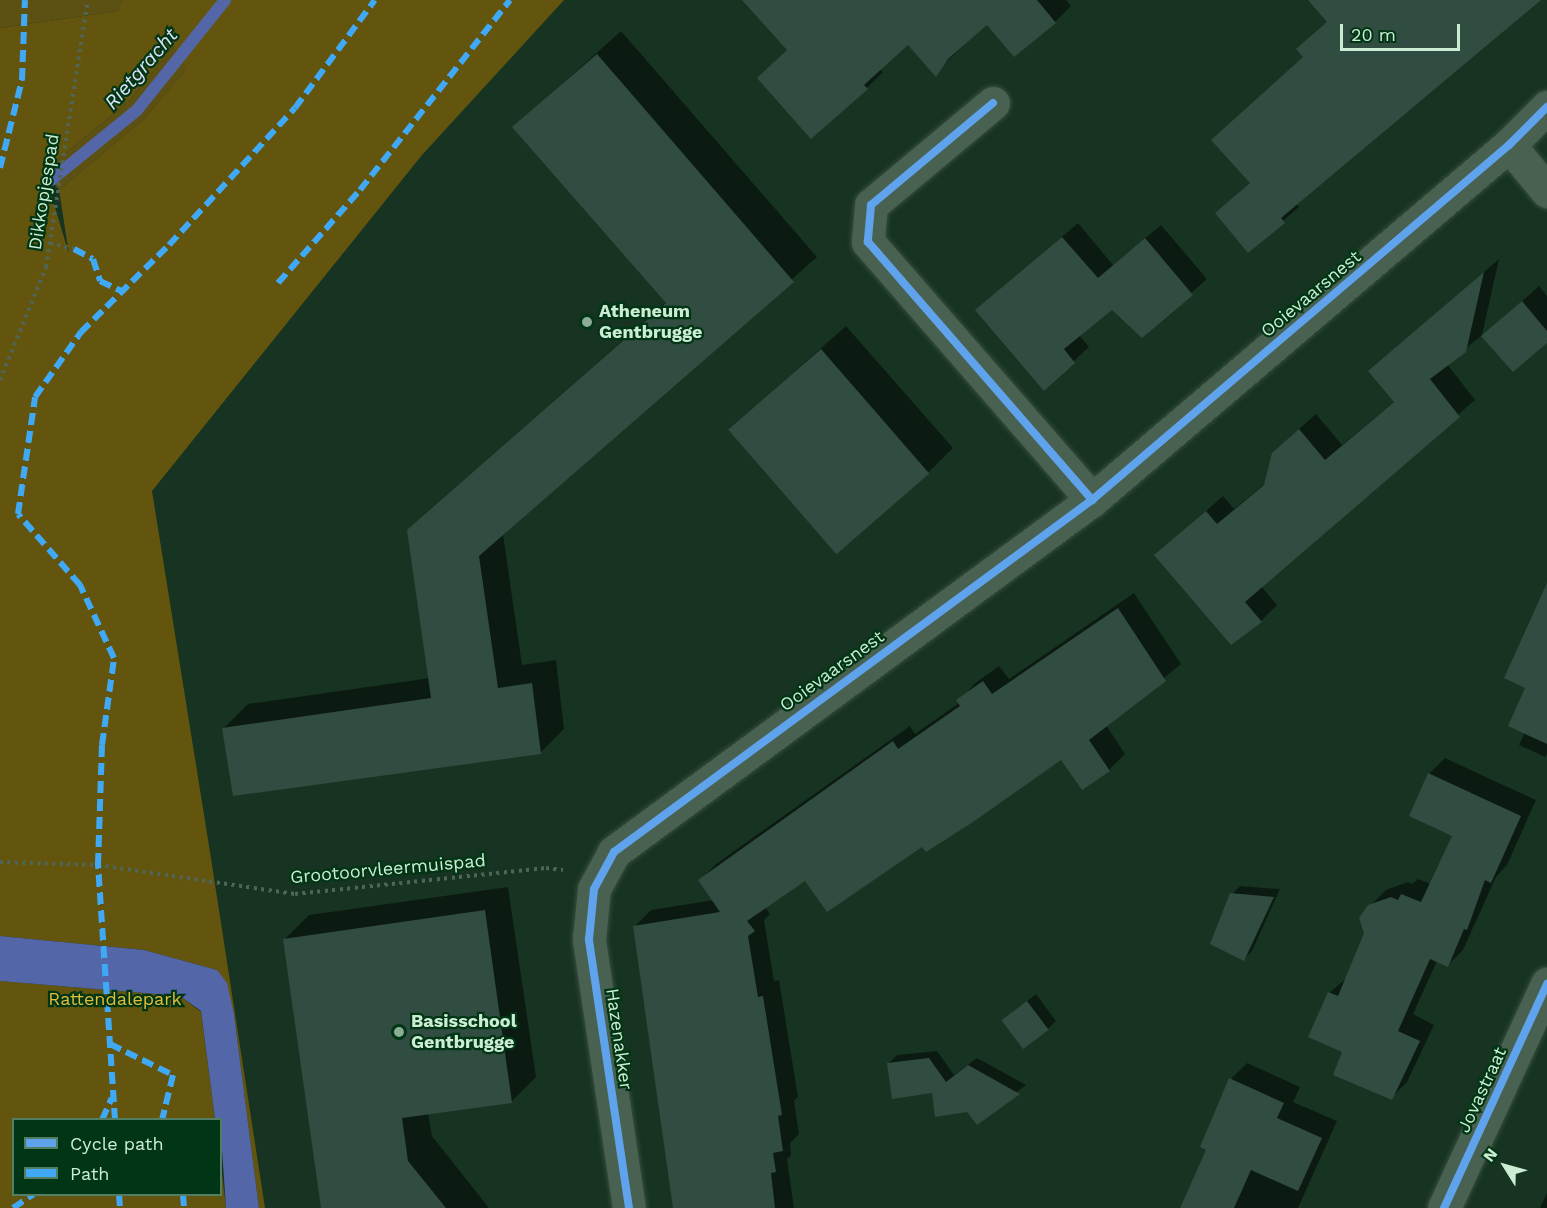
<!DOCTYPE html>
<style>
body{margin:0}
#map{position:relative;width:1547px;height:1208px;overflow:hidden;background:#173422;font-family:"Work Sans",sans-serif}
div>[style]{position:absolute}
.green>*{inset:0;background:#5c5013}
.forest>*{inset:0;background:#64550e}
.water>*{inset:0;background:#5367a8}
.shadow>*{inset:0;background:#0007}
.stream>*{height:12px;margin:-6px;padding:0 6px;transform-origin:6px;border-radius:6px;background:#5367a8}
.building>*{inset:0;background:#314c40;transform-origin:0 0}
.path>*{height:4px;margin-top:-2px;transform-origin:0;background:repeating-linear-gradient(90deg,#4f6557 0 3px,transparent 0 7.5px)}
.roads{filter:drop-shadow(0 0 2px #374d3e) drop-shadow(0 0 2px #374d3e)}
.street>*{height:33px;margin:-16.5px;padding:0 16.5px;transform-origin:16.5px;border-radius:16.5px;background:#496151}
.quiet>*{height:6px;margin-top:-3px;transform-origin:0;background:repeating-linear-gradient(90deg,#3fa9f5 0 12px,transparent 0 18px)}
.cycleway>*{height:8px;margin:-4px;padding:0 4px;transform-origin:4px;border-radius:4px;background:#60a3ed}
.dots>*{width:16px;height:16px;translate:-50% -50%;box-sizing:border-box;border:3px solid #003615;border-radius:50%}
span{translate:-50% -50%;white-space:nowrap;text-align:center;line-height:1.15;-webkit-text-stroke:4.5px #003615;paint-order:stroke}
.street-label{font-size:18px;color:#ccedd3}
.poi-label{font-size:18px;color:#ccedd3;font-weight:700}
.left{translate:0 -50%;text-align:left}
.park-label{font-size:18px;color:#e2bc3b}
.water-label{font-size:20px;color:#dae1f6;font-style:italic}
.legend{position:absolute;left:12px;top:1118px;width:210px;height:78px;box-sizing:border-box;background:#003615;border:2px solid #527f61;margin:0;padding:8px 10px;list-style:none;font-size:18px;color:#ccedd3}
.legend li{display:flex;align-items:center;gap:12px;height:30px}
.legend b{width:30px;border:2px solid #527f61}
.north{position:absolute;left:1475px;top:1136px;width:60px;height:60px;-webkit-text-stroke:4px #003615;paint-order:stroke;rotate:307deg;font-size:16px;font-weight:700;line-height:24px;text-align:center;color:#ccedd3}
.north::after{content:'';display:block;margin:auto;width:21px;height:27px;background:#ccedd3;clip-path:polygon(50% 0,100% 100%,50% 72%,0 100%)}
.scale{position:absolute;left:1340px;top:24px;width:120px;height:27px;box-sizing:border-box;border:3px solid #ccedd3;border-top:0;padding-left:8px;font-size:18px;line-height:21px;white-space:nowrap;color:#ccedd3;-webkit-text-stroke:4px #003615;paint-order:stroke}
</style>
<div id="map">
<div class="green">
<div style="clip-path:polygon(0 0,122px 0,118px 11px,0 28px)"></div>
<div style="clip-path:polygon(173px 47px,187px 68px,145px 118px,59px 190px,44px 171px,129px 101px)"></div>
</div>
<div class="forest">
<div style="clip-path:polygon(evenodd,122px 0,564px 0,422px 155px,152px 491px,210px 852px,265px 1208px,259px 1208px,234px 1014px,217px 970px,144px 950px,0 936px,0 28px,118px 11px,122px 0,173px 47px,186px 69px,145px 118px,59px 190px,69px 254px,44px 171px,129px 101px,173px 47px)"></div>
<div style="clip-path:polygon(0 981px,180px 996px,201px 1012px,215px 1119px,14px 1120px,14px 1194px,220px 1194px,221px 1164px,226px 1208px,0 1208px)"></div>
</div>
<div class="water">
<div style="clip-path:polygon(0 936px,144px 950px,217px 970px,227px 983px,234px 1014px,259px 1208px,226px 1208px,220px 1120px,215px 1119px,201px 1011px,180px 996px,0 981px)"></div>
</div>
<div class="shadow">
<div style="clip-path:polygon(743px 0,1066px 0,1071px 6px,1055px 22px,987px 23px,942px 66px,908px 43px,879px 68px,883px 72px,867px 88px,789px 50px)"></div>
<div style="clip-path:polygon(1310px 0,1538px 0,1296px 203px,1299px 207px,1248px 251px,1217px 213px,1251px 182px,1305px 56px,1328px 21px)"></div>
<div style="clip-path:polygon(621px 31px,817px 257px,503px 534px,522px 665px,556px 660px,564px 729px,540px 753px,224px 728px,248px 704px,430px 678px,408px 531px,667px 301px,514px 127px)"></div>
<div style="clip-path:polygon(1078px 223px,1113px 265px,1161px 225px,1207px 279px,1142px 336px,1112px 308px,1079px 335px,1089px 347px,1044px 389px,977px 310px)"></div>
<div style="clip-path:polygon(1499px 259px,1482px 335px,1447px 364px,1475px 400px,1261px 586px,1277px 605px,1261px 621px,1156px 555px,1223px 496px,1234px 509px,1267px 482px,1290px 437px,1316px 414px,1342px 445px,1395px 401px,1370px 371px)"></div>
<div style="clip-path:polygon(1539px 286px,1547px 296px,1547px 341px,1483px 336px)"></div>
<div style="clip-path:polygon(846px 326px,953px 448px,929px 472px,730px 429px)"></div>
<div style="clip-path:polygon(1547px 587px,1547px 754px,1545px 757px,1519px 745px,1525px 732px,1527px 687px)"></div>
<div style="clip-path:polygon(1134px 593px,1181px 664px,1106px 725px,1125px 754px,1109px 770px,1062px 758px,923px 845px,806px 879px,765px 907px,770px 914px,764px 920px,774px 981px,779px 980px,798px 1097px,794px 1101px,799px 1134px,790px 1143px,791px 1155px,787px 1159px,794px 1208px,675px 1208px,634px 927px,651px 910px,714px 900px,700px 880px,716px 864px,910px 726px,915px 734px,959px 703px,974px 684px,999px 666px,1009px 679px)"></div>
<div style="clip-path:polygon(1445px 758px,1536px 800px,1507px 865px,1496px 877px,1463px 950px,1447px 966px,1437px 961px,1413px 1014px,1434px 1025px,1407px 1082px,1391px 1098px,1343px 1051px,1329px 993px,1347px 978px,1366px 933px,1370px 906px,1386px 890px,1408px 882px,1412px 884px,1418px 879px,1431px 884px,1454px 835px,1429px 774px)"></div>
<div style="clip-path:polygon(1240px 886px,1280px 889px,1252px 951px,1244px 959px,1232px 894px)"></div>
<div style="clip-path:polygon(508px 887px,536px 1077px,512px 1101px,428px 1113px,432px 1136px,489px 1208px,322px 1208px,285px 939px,309px 915px)"></div>
<div style="clip-path:polygon(1036px 994px,1056px 1021px,1048px 1029px,1003px 1020px)"></div>
<div style="clip-path:polygon(937px 1051px,954px 1075px,977px 1058px,1026px 1085px,977px 1123px,968px 1110px,889px 1063px,897px 1055px)"></div>
<div style="clip-path:polygon(1247px 1063px,1300px 1087px,1293px 1102px,1337px 1121px,1298px 1208px,1182px 1208px,1208px 1149px,1231px 1079px)"></div>
<div style="clip-path:polygon(1547px 1193px,1547px 1208px,1540px 1208px)"></div>
</div>
<div class="stream">
<div style="left:51px;top:180px;width:111px;rotate:-39.1deg"></div>
<div style="left:137px;top:110px;width:141px;rotate:-51.3deg"></div>
</div>
<div class="building">
<div style="clip-path:polygon(742px 0,1037px 0,1056px 23px,1014px 57px,987px 25px,948px 59px,936px 77px,908px 45px,864px 85px,868px 89px,811px 139px,757px 78px,787px 50px)"></div>
<div style="clip-path:polygon(1308px 0,1541px 0,1281px 218px,1285px 223px,1248px 253px,1215px 213px,1250px 183px,1211px 140px,1303px 57px,1296px 49px,1327px 22px)"></div>
<div style="clip-path:polygon(597px 54px,794px 282px,479px 556px,498px 688px,532px 683px,541px 754px,233px 796px,222px 728px,431px 698px,407px 530px,666px 303px,512px 127px)"></div>
<div style="clip-path:polygon(1062px 237px,1098px 278px,1145px 238px,1193px 295px,1142px 338px,1112px 310px,1064px 349px,1075px 363px,1044px 391px,975px 310px)"></div>
<div style="clip-path:polygon(1484px 272px,1466px 352px,1430px 379px,1460px 417px,1245px 602px,1262px 622px,1231px 645px,1154px 555px,1206px 511px,1217px 524px,1264px 485px,1272px 453px,1299px 429px,1325px 460px,1394px 402px,1368px 371px)"></div>
<div style="clip-path:polygon(1522px 301px,1547px 331px,1547px 343px,1513px 372px,1481px 336px)"></div>
<div style="left:821px;top:349px;width:165px;height:123px;rotate:49deg"></div>
<div style="clip-path:polygon(1547px 583px,1547px 744px,1508px 726px,1525px 688px,1504px 678px)"></div>
<div style="clip-path:polygon(1118px 608px,1166px 681px,1089px 740px,1110px 771px,1082px 790px,1061px 760px,973px 822px,926px 852px,922px 847px,827px 912px,805px 881px,747px 921px,755px 931px,748px 936px,758px 997px,763px 996px,782px 1115px,778px 1116px,783px 1151px,773px 1153px,776px 1172px,771px 1173px,775px 1208px,673px 1208px,633px 926px,720px 912px,698px 880px,893px 741px,898px 749px,960px 706px,956px 700px,983px 681px,992px 694px)"></div>
<div style="clip-path:polygon(1428px 773px,1521px 816px,1491px 883px,1485px 880px,1467px 930px,1464px 929px,1448px 967px,1430px 959px,1398px 1031px,1420px 1041px,1392px 1100px,1333px 1075px,1342px 1052px,1308px 1037px,1328px 992px,1338px 996px,1364px 933px,1359px 918px,1368px 905px,1391px 897px,1398px 900px,1401px 894px,1421px 902px,1452px 836px,1409px 816px)"></div>
<div style="clip-path:polygon(1230px 893px,1274px 897px,1244px 961px,1210px 944px)"></div>
<div style="clip-path:polygon(485px 910px,512px 1103px,402px 1118px,408px 1161px,446px 1208px,321px 1208px,283px 939px)"></div>
<div style="left:1027px;top:1001px;width:36px;height:32px;rotate:53deg"></div>
<div style="clip-path:polygon(929px 1058px,946px 1082px,968px 1065px,1020px 1094px,977px 1125px,967px 1112px,935px 1117px,932px 1093px,892px 1099px,887px 1063px)"></div>
<div style="clip-path:polygon(1229px 1078px,1284px 1103px,1277px 1118px,1322px 1138px,1298px 1191px,1251px 1170px,1234px 1208px,1180px 1208px,1206px 1150px,1200px 1147px)"></div>
</div>
<div class="path">
<div style="left:50px;top:243px;width:25px;rotate:14deg"></div>
<div style="left:0;top:380px;width:122px;rotate:-67.8deg"></div>
<div style="left:46px;top:267px;width:270px;rotate:-81.1deg"></div>
<div style="left:0;top:862px;width:98px;rotate:1.8deg"></div>
<div style="left:98px;top:865px;width:199px;rotate:8.4deg"></div>
<div style="left:295px;top:894px;width:252px;rotate:-5.9deg"></div>
<div style="left:546px;top:868px;width:17px;rotate:7deg"></div>
</div>
<div class="roads">
<div class="street">
<div style="left:993px;top:103px;width:159px;rotate:140.1deg"></div>
<div style="left:871px;top:205px;width:37px;rotate:95deg"></div>
<div style="left:868px;top:242px;width:342px;rotate:49deg"></div>
<div style="left:1509px;top:145px;width:60px;rotate:50.4deg"></div>
<div style="left:629px;top:1208px;width:272px;rotate:-98.5deg"></div>
<div style="left:589px;top:939px;width:50px;rotate:-84.3deg"></div>
<div style="left:594px;top:889px;width:42px;rotate:-61.6deg"></div>
<div style="left:614px;top:852px;width:594px;rotate:-36.37deg"></div>
<div style="left:1092px;top:500px;width:548px;rotate:-40.41deg"></div>
<div style="left:1509px;top:145px;width:54px;rotate:-45deg"></div>
<div style="left:1444px;top:1208px;width:247px;rotate:-65.3deg"></div>
</div>
</div>
<div class="quiet">
<div style="left:0;top:168px;width:91px;rotate:-76deg"></div>
<div style="left:22px;top:80px;width:80px;rotate:-87.9deg"></div>
<div style="left:74px;top:249px;width:21px;rotate:28deg"></div>
<div style="left:93px;top:259px;width:23px;rotate:72deg"></div>
<div style="left:100px;top:281px;width:23px;rotate:25deg"></div>
<div style="left:278px;top:283px;width:124px;rotate:-48.6deg"></div>
<div style="left:360px;top:190px;width:242px;rotate:-51.7deg"></div>
<div style="left:110px;top:1044px;width:70px;rotate:26.2deg"></div>
<div style="left:173px;top:1075px;width:46px;rotate:103.7deg"></div>
<div style="left:102px;top:1120px;width:24px;rotate:-66deg"></div>
<div style="left:115px;top:1120px;width:256px;rotate:-93.8deg"></div>
<div style="left:98px;top:865px;width:120px;rotate:-88.1deg"></div>
<div style="left:102px;top:745px;width:88px;rotate:-82.1deg"></div>
<div style="left:114px;top:658px;width:81px;rotate:-115deg"></div>
<div style="left:80px;top:585px;width:94px;rotate:-131.1deg"></div>
<div style="left:18px;top:514px;width:118px;rotate:-81.7deg"></div>
<div style="left:35px;top:397px;width:80px;rotate:-54.7deg"></div>
<div style="left:81px;top:332px;width:124px;rotate:-44.7deg"></div>
<div style="left:169px;top:245px;width:186px;rotate:-47.4deg"></div>
<div style="left:295px;top:108px;width:134px;rotate:-53.5deg"></div>
<div style="left:119px;top:1194px;width:14px;rotate:86deg"></div>
<div style="left:183px;top:1194px;width:14px;rotate:86deg"></div>
<div style="left:13px;top:1208px;width:25px;rotate:-34deg"></div>
</div>
<div class="cycleway">
<div style="left:993px;top:103px;width:159px;rotate:140.1deg"></div>
<div style="left:871px;top:205px;width:37px;rotate:95deg"></div>
<div style="left:868px;top:242px;width:342px;rotate:49deg"></div>
<div style="left:629px;top:1208px;width:272px;rotate:-98.5deg"></div>
<div style="left:589px;top:939px;width:50px;rotate:-84.3deg"></div>
<div style="left:594px;top:889px;width:42px;rotate:-61.6deg"></div>
<div style="left:614px;top:852px;width:594px;rotate:-36.37deg"></div>
<div style="left:1092px;top:500px;width:548px;rotate:-40.41deg"></div>
<div style="left:1509px;top:145px;width:54px;rotate:-45deg"></div>
<div style="left:1444px;top:1208px;width:247px;rotate:-65.3deg"></div>
</div>
<div class="dots">
<div style="left:587px;top:322px;background:#8dac95"></div>
<div style="left:399px;top:1032px;background:#8dac95"></div>
</div>
<div class="street-label">
<span style="left:44px;top:192px;rotate:-81deg">Dikkopjespad</span>
<span style="left:1311px;top:294px;rotate:-40deg">Ooievaarsnest</span>
<span style="left:832px;top:671px;rotate:-36deg">Ooievaarsnest</span>
<span style="left:388px;top:869px;rotate:-5deg">Grootoorvleermuispad</span>
<span style="left:619px;top:1039px;rotate:82deg">Hazenakker</span>
<span style="left:1482px;top:1090px;rotate:-65deg">Jovastraat</span>
</div>
<div class="poi-label">
<span class="left" style="left:599px;top:322px">Atheneum<br>Gentbrugge</span>
<span class="left" style="left:411px;top:1032px">Basisschool<br>Gentbrugge</span>
</div>
<div class="park-label">
<span style="left:115px;top:999px">Rattendalepark</span>
</div>
<div class="water-label">
<span style="left:141px;top:69px;rotate:-49deg">Rietgracht</span>
</div>
<ul class="legend">
<li><b style="height:8px;background:#60a3ed"></b>Cycle path</li>
<li><b style="height:8px;background:#3fa9f5"></b>Path</li>
</ul>
<div class="north">N</div>
<div class="scale">20 m</div>
</div>
